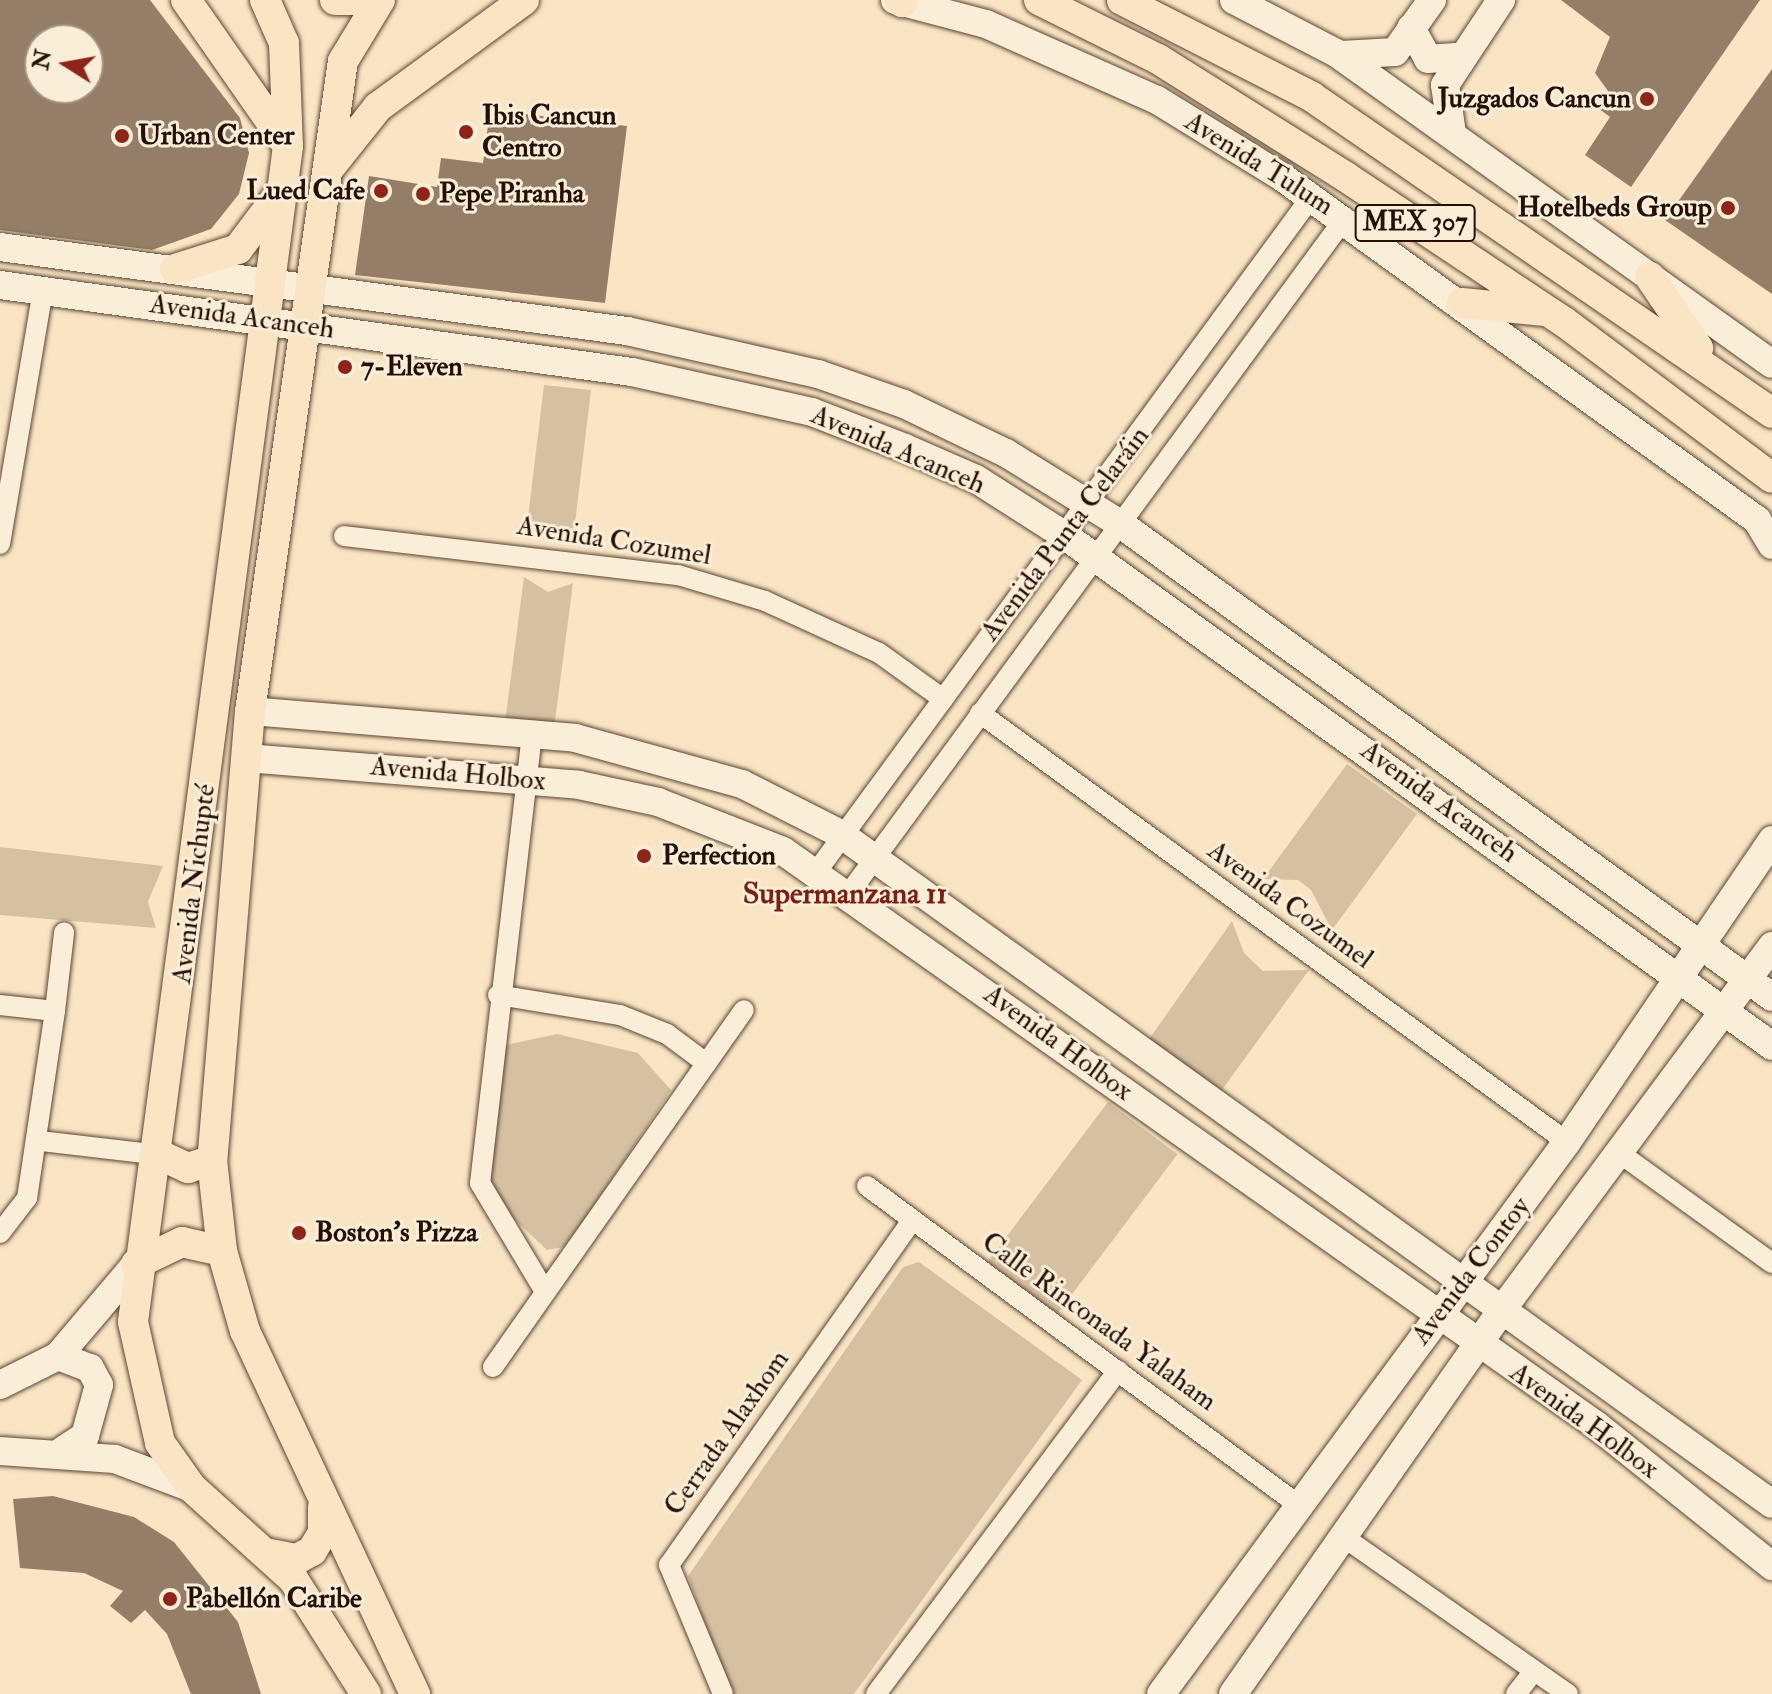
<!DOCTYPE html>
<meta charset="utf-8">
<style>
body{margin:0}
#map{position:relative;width:1772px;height:1694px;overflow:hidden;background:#f9e5c3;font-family:"IM FELL Double Pica",serif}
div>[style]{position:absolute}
.green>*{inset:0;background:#d5c1a2;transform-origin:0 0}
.building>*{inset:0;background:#947e67}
.roads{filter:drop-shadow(0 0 2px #5c4433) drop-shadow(0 0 2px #5c4433)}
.street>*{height:20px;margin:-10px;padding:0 10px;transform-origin:10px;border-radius:10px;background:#fbeed8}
.secondary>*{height:28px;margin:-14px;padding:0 14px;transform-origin:14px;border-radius:14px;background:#fbeed8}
.primary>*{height:30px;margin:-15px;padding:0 15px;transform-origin:15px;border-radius:15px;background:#f9e5c3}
.dots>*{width:22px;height:22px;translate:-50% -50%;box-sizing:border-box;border:4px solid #fbeed8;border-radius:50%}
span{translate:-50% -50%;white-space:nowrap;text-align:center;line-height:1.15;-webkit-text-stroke:6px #fbeed8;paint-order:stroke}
.shield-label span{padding:2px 6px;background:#fbeed8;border:2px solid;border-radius:6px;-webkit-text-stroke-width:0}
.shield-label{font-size:26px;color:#270f03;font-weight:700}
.poi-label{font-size:28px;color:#270f03;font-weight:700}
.right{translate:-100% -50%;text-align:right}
.left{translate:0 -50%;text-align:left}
.street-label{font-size:28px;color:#270f03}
.neighbourhood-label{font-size:30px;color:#7a1f14;font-weight:700}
.north{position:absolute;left:24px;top:24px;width:80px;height:80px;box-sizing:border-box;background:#fbeed8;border:2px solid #a69583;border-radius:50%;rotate:281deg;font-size:22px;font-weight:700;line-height:32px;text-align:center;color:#270f03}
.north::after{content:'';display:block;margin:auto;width:28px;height:36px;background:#8f2418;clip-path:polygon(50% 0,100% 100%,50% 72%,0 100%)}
</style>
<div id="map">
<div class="green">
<div style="clip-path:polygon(544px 385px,591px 390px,573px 540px,557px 527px,526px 534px)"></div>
<div style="clip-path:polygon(524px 577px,548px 592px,573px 583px,553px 736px,504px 730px)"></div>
<div style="clip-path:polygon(1347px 764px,1417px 814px,1332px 930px,1311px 890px,1298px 880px,1263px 879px)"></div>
<div style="clip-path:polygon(0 847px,163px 866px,148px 902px,156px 928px,0 915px)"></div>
<div style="clip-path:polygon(1232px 921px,1244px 953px,1263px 971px,1309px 970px,1216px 1098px,1145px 1045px)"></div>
<div style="clip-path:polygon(557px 1034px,638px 1053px,671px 1090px,582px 1224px,563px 1247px,547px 1250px,497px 1203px,489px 1175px,506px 1045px)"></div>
<div style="left:1108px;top:1102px;width:87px;height:200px;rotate:37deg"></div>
<div style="clip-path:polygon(919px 1262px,1082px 1380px,854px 1694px,730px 1694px,688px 1576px,903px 1267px)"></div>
</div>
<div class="building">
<div style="clip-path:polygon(evenodd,0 0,150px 0,240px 118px,249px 153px,239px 194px,211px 229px,152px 250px,0 230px,0 0,40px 40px,88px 40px,88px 88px,40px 88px,40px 40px)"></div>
<div style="clip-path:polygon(1561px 0,1760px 0,1631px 187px,1585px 155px,1610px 117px,1598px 108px,1608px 91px,1595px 73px,1610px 37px)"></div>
<div style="clip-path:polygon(1772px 69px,1772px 294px,1665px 220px)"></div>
<div style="clip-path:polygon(490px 110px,627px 126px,605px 303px,355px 275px,369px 176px,437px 187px,441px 158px,483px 163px)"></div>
<div style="clip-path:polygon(53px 1496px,134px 1517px,174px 1542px,238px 1622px,261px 1694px,191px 1694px,167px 1634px,145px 1610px,131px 1623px,110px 1606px,123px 1591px,84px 1573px,20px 1568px,13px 1499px)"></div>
</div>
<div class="roads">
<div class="street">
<div style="left:344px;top:536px;width:336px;rotate:6.7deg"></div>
<div style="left:678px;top:575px;width:91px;rotate:16.6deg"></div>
<div style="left:765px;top:601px;width:125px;rotate:24.5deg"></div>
<div style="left:879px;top:653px;width:79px;rotate:35.7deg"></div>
<div style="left:0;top:544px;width:258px;rotate:-80.4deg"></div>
<div style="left:980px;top:713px;width:727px;rotate:36.16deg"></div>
<div style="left:532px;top:734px;width:452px;rotate:96.6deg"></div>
<div style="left:480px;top:1183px;width:125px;rotate:59.1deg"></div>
<div style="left:817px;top:871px;width:837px;rotate:-53.75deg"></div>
<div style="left:850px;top:892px;width:836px;rotate:-53.71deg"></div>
<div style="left:498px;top:995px;width:124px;rotate:9.3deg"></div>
<div style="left:620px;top:1015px;width:51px;rotate:22deg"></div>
<div style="left:667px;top:1034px;width:49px;rotate:36.6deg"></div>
<div style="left:0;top:1005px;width:55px;rotate:6.2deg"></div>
<div style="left:55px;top:1011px;width:189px;rotate:98.5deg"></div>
<div style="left:27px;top:1198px;width:44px;rotate:127.6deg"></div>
<div style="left:55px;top:1011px;width:79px;rotate:-83.4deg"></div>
<div style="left:41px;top:1141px;width:120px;rotate:6.7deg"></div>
<div style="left:1618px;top:1152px;width:190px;rotate:35.8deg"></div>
<div style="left:867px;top:1186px;width:535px;rotate:36.48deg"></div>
<div style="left:493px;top:1367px;width:436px;rotate:-54.9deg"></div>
<div style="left:1345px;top:1538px;width:272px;rotate:35deg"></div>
<div style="left:723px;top:1694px;width:140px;rotate:-112.7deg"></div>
<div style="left:669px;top:1565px;width:422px;rotate:-54.8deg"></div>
<div style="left:876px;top:1694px;width:404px;rotate:-53.2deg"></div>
<div style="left:1516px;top:1694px;width:29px;rotate:-52deg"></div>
</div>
<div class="secondary">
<div style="left:895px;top:0;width:94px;rotate:14.8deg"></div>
<div style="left:986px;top:24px;width:187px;rotate:24deg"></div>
<div style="left:1157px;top:100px;width:147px;rotate:31.6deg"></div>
<div style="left:1282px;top:177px;width:586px;rotate:35.83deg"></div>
<div style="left:1757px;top:520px;width:29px;rotate:59deg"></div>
<div style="left:1234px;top:0;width:117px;rotate:27.4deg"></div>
<div style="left:1338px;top:54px;width:533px;rotate:35.54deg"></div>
<div style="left:1411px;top:28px;width:35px;rotate:61deg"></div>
<div style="left:1428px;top:59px;width:31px;rotate:-4deg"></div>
<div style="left:1341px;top:55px;width:54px;rotate:-3.2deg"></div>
<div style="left:1395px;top:52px;width:64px;rotate:-54.6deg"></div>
<div style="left:1452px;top:134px;width:49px;rotate:-98.1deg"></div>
<div style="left:1445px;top:85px;width:102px;rotate:-56.6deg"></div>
<div style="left:0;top:247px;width:633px;rotate:7.63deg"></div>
<div style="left:627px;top:331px;width:196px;rotate:12.7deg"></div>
<div style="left:818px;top:374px;width:91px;rotate:19.2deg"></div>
<div style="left:904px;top:404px;width:113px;rotate:25.7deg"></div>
<div style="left:1006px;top:453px;width:137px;rotate:31.8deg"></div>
<div style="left:1122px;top:525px;width:803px;rotate:35.99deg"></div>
<div style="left:0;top:285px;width:638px;rotate:7.84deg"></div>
<div style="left:632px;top:372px;width:184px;rotate:12.5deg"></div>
<div style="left:812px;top:412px;width:100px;rotate:21.2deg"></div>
<div style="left:905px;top:448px;width:77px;rotate:23.6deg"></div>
<div style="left:976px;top:479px;width:104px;rotate:32.5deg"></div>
<div style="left:1064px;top:535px;width:873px;rotate:35.82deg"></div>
<div style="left:250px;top:711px;width:326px;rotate:4.7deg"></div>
<div style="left:575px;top:738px;width:173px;rotate:15.4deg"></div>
<div style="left:742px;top:784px;width:109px;rotate:26.8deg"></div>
<div style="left:839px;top:833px;width:1149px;rotate:35.72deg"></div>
<div style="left:246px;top:758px;width:334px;rotate:4.6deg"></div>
<div style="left:579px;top:785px;width:81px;rotate:12.1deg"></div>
<div style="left:658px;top:802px;width:134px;rotate:21.4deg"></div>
<div style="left:783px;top:851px;width:995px;rotate:35.22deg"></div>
<div style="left:1596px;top:1425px;width:226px;rotate:38.7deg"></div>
<div style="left:58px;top:1356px;width:34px;rotate:21deg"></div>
<div style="left:90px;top:1368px;width:19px;rotate:62deg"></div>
<div style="left:99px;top:1385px;width:53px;rotate:105.4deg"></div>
<div style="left:85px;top:1436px;width:27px;rotate:147deg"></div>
<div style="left:0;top:1385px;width:65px;rotate:-26.6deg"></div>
<div style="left:58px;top:1356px;width:121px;rotate:-49.7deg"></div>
<div style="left:0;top:1451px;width:115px;rotate:4deg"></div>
<div style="left:115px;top:1459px;width:82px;rotate:20.6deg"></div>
<div style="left:1161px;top:1694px;width:685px;rotate:-53.67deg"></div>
<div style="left:1567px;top:1142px;width:365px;rotate:-55.8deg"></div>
<div style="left:1233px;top:1694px;width:472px;rotate:-55deg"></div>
<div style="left:1504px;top:1307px;width:450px;rotate:-53.4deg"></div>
</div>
<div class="primary">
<div style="left:186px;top:0;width:178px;rotate:55.1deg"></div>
<div style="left:265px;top:0;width:47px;rotate:66.2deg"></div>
<div style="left:284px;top:43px;width:103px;rotate:87.8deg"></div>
<div style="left:288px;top:146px;width:1186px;rotate:97.51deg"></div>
<div style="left:133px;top:1322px;width:124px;rotate:77.4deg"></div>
<div style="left:160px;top:1443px;width:55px;rotate:54.6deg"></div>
<div style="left:192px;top:1488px;width:136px;rotate:42deg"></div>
<div style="left:293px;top:1579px;width:136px;rotate:57.6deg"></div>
<div style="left:335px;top:0;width:21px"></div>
<div style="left:380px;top:0;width:71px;rotate:121.2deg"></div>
<div style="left:343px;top:61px;width:657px;rotate:98.14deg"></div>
<div style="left:250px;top:711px;width:451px;rotate:94.8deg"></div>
<div style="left:212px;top:1160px;width:92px;rotate:83.7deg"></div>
<div style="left:222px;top:1251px;width:83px;rotate:74deg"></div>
<div style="left:245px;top:1331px;width:401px;rotate:64.9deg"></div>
<div style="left:899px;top:0;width:4px;rotate:34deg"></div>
<div style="left:1039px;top:0;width:133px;rotate:26.4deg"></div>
<div style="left:1158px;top:59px;width:222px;rotate:32.1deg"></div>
<div style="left:1346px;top:177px;width:260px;rotate:33.6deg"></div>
<div style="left:1563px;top:321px;width:261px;rotate:36.9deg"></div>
<div style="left:1122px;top:0;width:213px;rotate:27deg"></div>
<div style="left:1312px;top:97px;width:558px;rotate:34.49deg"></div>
<div style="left:331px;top:166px;width:75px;rotate:-51.5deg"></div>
<div style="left:378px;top:107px;width:181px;rotate:-36.2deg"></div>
<div style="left:175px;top:269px;width:66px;rotate:-17.6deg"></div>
<div style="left:238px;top:249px;width:66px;rotate:-53deg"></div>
<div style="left:1650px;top:277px;width:86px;rotate:55.9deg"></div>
<div style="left:1462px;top:303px;width:81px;rotate:5.6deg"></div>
<div style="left:160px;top:1155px;width:31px;rotate:25deg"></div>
<div style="left:188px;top:1168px;width:25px;rotate:-18deg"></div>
<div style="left:136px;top:1264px;width:51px;rotate:-25.6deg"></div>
<div style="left:182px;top:1242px;width:41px;rotate:12.7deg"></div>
<div style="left:265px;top:1553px;width:33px;rotate:11deg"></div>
<div style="left:297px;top:1559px;width:17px;rotate:-28deg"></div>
<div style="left:312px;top:1551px;width:21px;rotate:-59deg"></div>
<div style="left:323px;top:1533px;width:26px;rotate:-90deg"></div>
</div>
</div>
<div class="dots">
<div style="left:1647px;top:99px;background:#8f2418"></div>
<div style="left:466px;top:132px;background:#8f2418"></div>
<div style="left:122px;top:136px;background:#8f2418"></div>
<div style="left:381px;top:191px;background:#8f2418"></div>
<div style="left:423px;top:194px;background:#8f2418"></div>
<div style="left:1728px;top:208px;background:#8f2418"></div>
<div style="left:345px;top:367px;background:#8f2418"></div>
<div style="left:644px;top:856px;background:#8f2418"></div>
<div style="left:299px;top:1233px;background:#8f2418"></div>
<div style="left:170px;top:1599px;background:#8f2418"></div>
</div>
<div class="shield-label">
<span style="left:1415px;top:223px">MEX 307</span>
</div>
<div class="poi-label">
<span class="right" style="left:1631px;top:99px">Juzgados Cancun</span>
<span class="left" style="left:482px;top:132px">Ibis Cancun<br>Centro</span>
<span class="left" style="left:138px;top:136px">Urban Center</span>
<span class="right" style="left:365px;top:191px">Lued Cafe</span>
<span class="left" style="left:439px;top:194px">Pepe Piranha</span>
<span class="right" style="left:1712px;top:208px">Hotelbeds Group</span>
<span class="left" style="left:361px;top:367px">7-Eleven</span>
<span class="left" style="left:662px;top:856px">Perfection</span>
<span class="left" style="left:315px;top:1233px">Boston's Pizza</span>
<span class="left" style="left:186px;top:1599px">Pabellón Caribe</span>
</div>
<div class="street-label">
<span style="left:1259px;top:164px;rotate:32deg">Avenida Tulum</span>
<span style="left:242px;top:317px;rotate:8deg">Avenida Acanceh</span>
<span style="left:898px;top:450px;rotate:23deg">Avenida Acanceh</span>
<span style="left:1065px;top:534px;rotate:-53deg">Avenida Punta Celaráin</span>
<span style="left:614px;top:541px;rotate:9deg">Avenida Cozumel</span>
<span style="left:458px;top:774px;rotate:5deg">Avenida Holbox</span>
<span style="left:1439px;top:802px;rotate:36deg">Avenida Acanceh</span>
<span style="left:194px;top:884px;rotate:-83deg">Avenida Nichupté</span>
<span style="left:1290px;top:905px;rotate:36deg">Avenida Cozumel</span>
<span style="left:1058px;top:1043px;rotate:36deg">Avenida Holbox</span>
<span style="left:1471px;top:1271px;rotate:-53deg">Avenida Contoy</span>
<span style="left:1099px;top:1322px;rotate:36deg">Calle Rinconada Yalaham</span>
<span style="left:1584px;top:1421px;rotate:36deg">Avenida Holbox</span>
<span style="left:727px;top:1433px;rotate:-55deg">Cerrada Alaxhom</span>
</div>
<div class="neighbourhood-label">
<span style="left:845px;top:894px">Supermanzana 11</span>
</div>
<div class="north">N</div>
</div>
